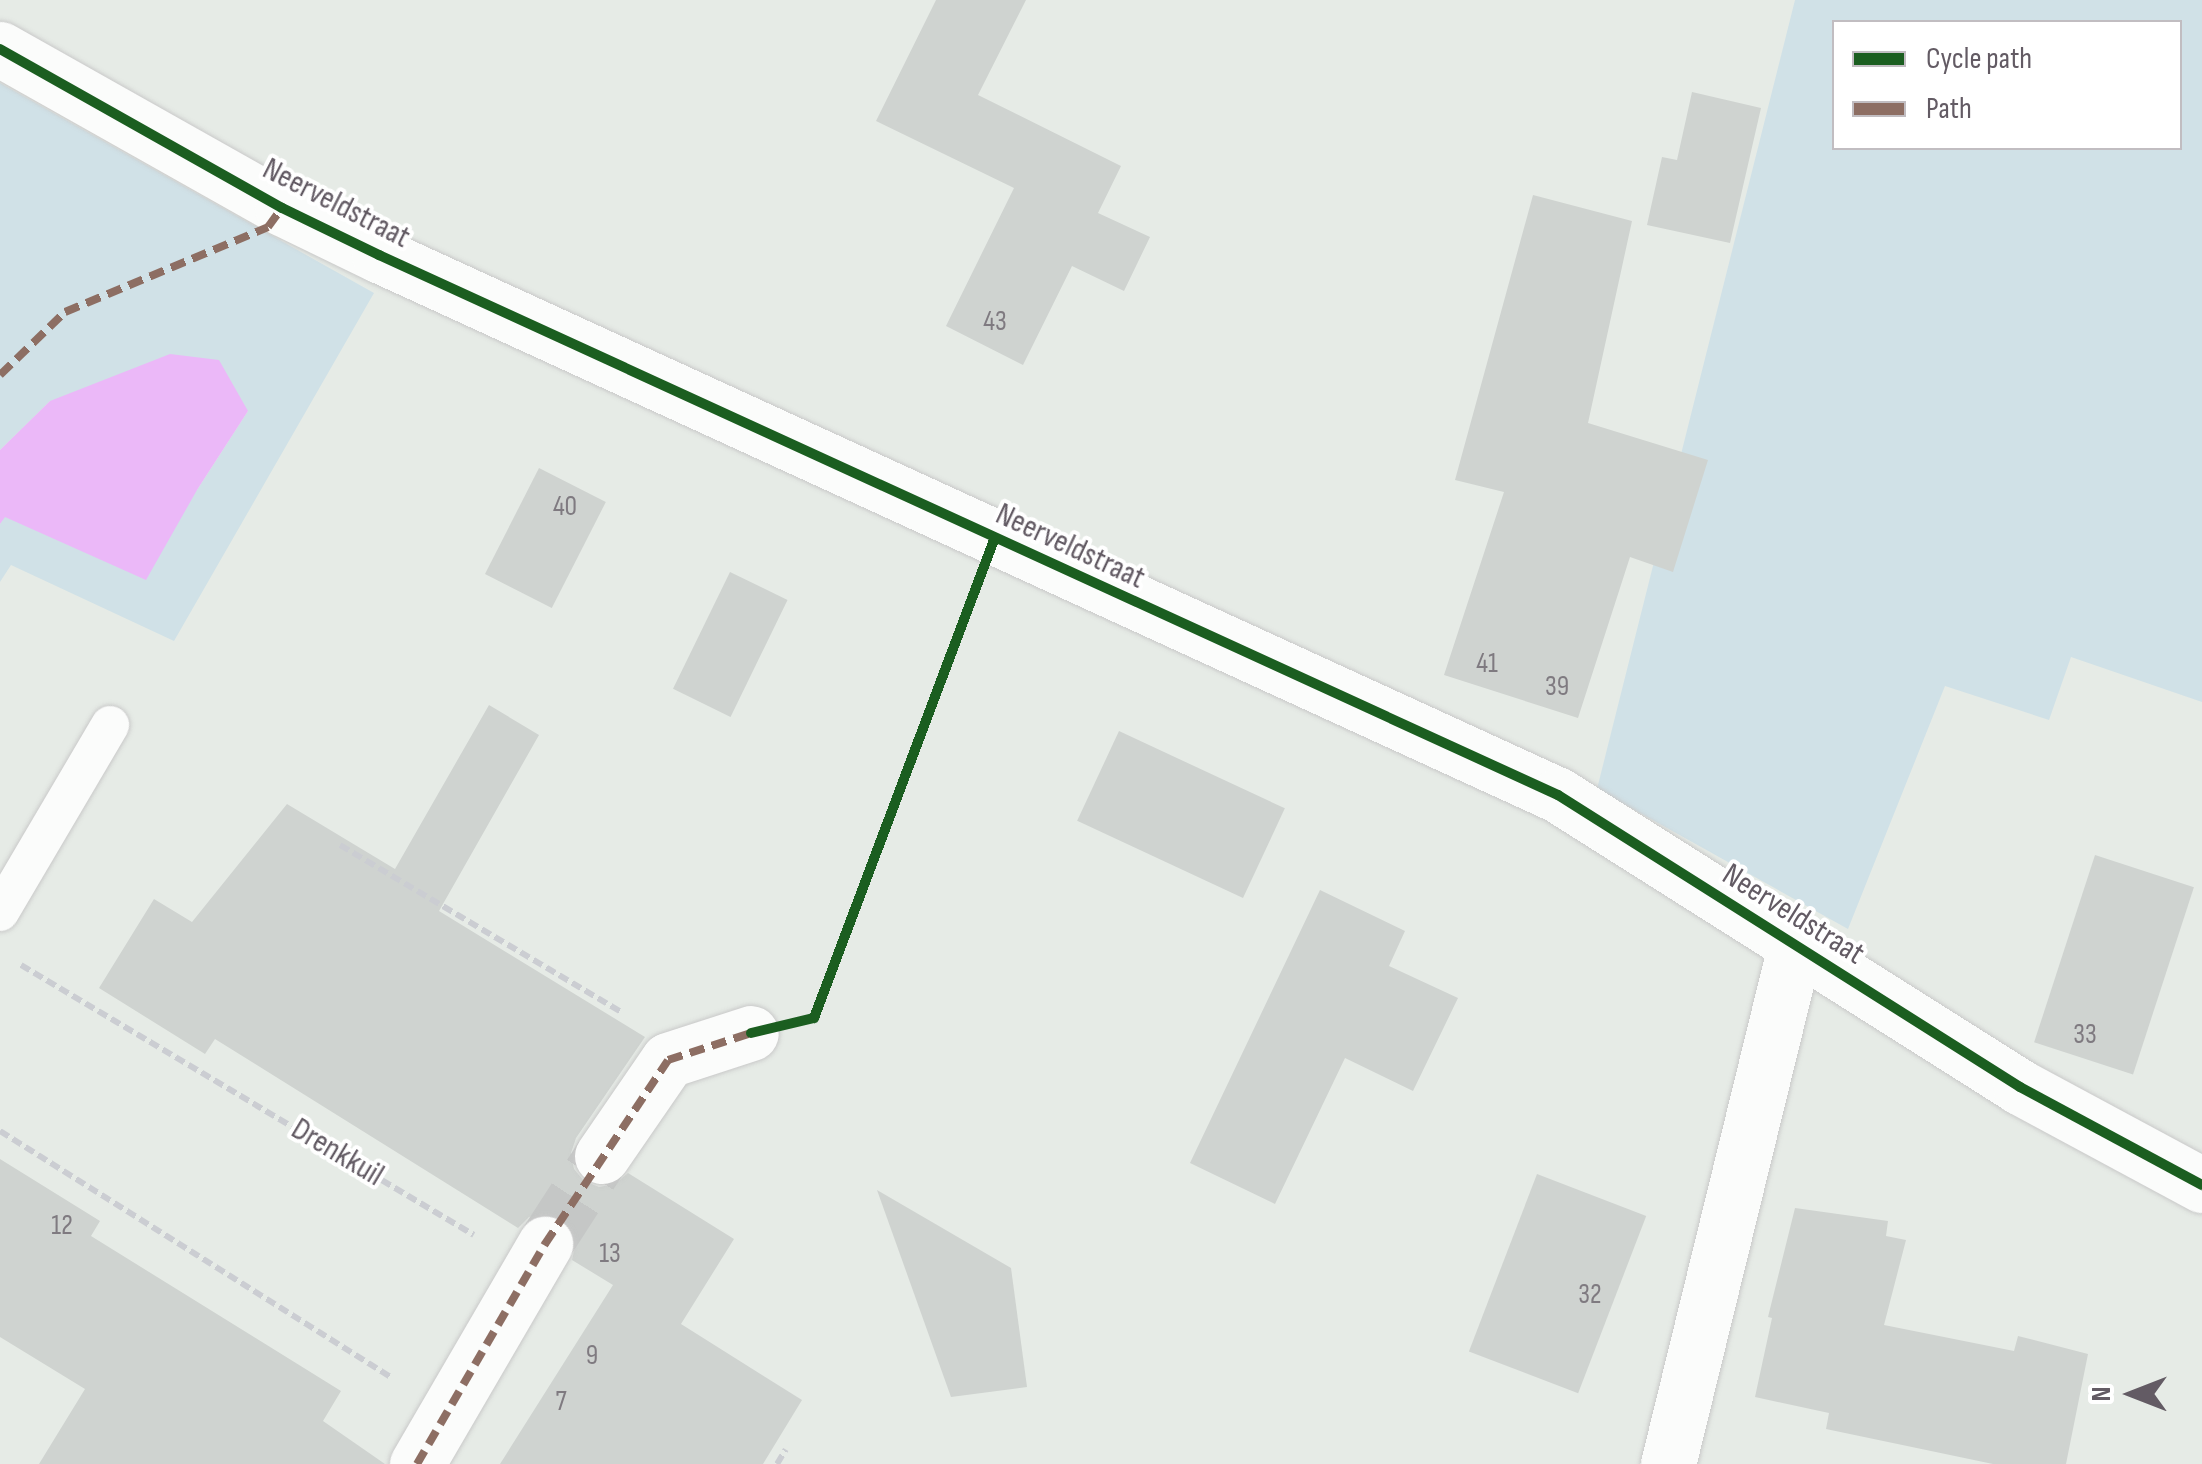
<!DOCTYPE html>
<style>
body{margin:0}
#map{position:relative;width:2202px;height:1464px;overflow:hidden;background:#e6ebe6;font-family:"Sofia Sans Condensed",sans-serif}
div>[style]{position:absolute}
.green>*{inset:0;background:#d0e1e7}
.water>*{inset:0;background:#ebb8f8}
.building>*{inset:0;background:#cfd3d0;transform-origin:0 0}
.street-tunnel>*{height:55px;margin-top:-27.5px;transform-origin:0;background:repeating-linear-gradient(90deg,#c5c7c6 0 55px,transparent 0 83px)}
.path>*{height:6px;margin-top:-3px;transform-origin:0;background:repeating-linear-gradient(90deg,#cbcdd2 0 10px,transparent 0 15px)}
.roads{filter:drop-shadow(0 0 2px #c9c9c9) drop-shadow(0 0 2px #c9c9c9)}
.lane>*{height:38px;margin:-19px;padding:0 19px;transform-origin:19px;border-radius:19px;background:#fbfcfb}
.street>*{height:55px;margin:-27.5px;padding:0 27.5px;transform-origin:27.5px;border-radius:27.5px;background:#fbfcfb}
.quiet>*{height:8px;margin-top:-4px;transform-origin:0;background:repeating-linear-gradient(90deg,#8d6e63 0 15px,transparent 0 23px)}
.cycleway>*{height:10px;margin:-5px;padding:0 5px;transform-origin:5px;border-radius:5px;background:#1b5e20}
span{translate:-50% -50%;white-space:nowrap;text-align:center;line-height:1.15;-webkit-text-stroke:8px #fff;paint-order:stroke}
.number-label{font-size:28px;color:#7f7a80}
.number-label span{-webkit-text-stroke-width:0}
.street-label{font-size:32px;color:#635b64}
.legend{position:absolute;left:1832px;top:20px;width:350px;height:130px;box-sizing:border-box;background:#fff;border:2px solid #c1bdc1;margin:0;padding:12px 18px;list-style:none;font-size:30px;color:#635b64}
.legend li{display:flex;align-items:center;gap:20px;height:50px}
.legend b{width:50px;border:2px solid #c1bdc1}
.north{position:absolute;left:2082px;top:1344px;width:100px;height:100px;-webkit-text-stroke:8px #fff;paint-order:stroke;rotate:270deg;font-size:28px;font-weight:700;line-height:40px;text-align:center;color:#635b64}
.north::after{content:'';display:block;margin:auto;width:35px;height:45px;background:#635b64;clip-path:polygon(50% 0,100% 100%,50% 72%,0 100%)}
</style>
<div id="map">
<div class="green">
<div style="clip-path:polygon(evenodd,1795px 0,2202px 0,2202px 702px,2071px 657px,2049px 720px,1945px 686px,1848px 929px,1597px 789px,1795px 0,1834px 22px,2180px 22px,2180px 148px,1834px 148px,1834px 22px)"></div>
<div style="clip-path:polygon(0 83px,374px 293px,174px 641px,11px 565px,0 582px,0 524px,4px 517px,197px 490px,248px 411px,50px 401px,0 450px)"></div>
</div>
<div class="water">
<div style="clip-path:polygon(170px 354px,219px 360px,248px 411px,197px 490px,146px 580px,5px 517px,0 524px,0 450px,50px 401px)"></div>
</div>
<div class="building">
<div style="clip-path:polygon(936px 0,1026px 0,978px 95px,1121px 166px,1098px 213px,1150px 237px,1124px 291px,1072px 266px,1023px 365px,946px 326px,1014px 188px,876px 121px)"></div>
<div style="clip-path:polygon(1692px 92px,1761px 108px,1730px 243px,1647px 225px,1662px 157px,1677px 160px)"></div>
<div style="clip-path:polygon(1533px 195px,1632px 221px,1588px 423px,1708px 460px,1673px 572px,1630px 557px,1578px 718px,1444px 675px,1504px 492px,1455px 480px)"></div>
<div style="left:539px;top:468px;width:75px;height:119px;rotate:27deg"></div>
<div style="left:730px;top:572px;width:64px;height:130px;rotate:26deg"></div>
<div style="clip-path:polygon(489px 705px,539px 735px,439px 911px,645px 1037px,576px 1138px,571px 1153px,574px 1169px,584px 1181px,599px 1187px,615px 1184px,628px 1173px,734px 1239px,681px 1324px,802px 1400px,763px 1464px,500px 1464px,613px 1285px,572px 1260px,576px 1243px,572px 1228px,560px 1217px,544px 1213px,529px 1217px,518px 1228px,215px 1039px,205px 1054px,99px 988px,154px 899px,192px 922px,287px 804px,395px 869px)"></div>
<div style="left:1119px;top:731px;width:183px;height:99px;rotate:25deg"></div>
<div style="left:2095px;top:855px;width:104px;height:197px;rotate:18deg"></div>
<div style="clip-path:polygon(1320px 890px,1405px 931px,1389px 966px,1458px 998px,1413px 1091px,1345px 1058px,1275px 1204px,1190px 1163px)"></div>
<div style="clip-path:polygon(0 1159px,100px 1221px,91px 1236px,341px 1391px,323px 1421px,385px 1464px,39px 1464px,85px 1389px,0 1337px)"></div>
<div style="left:1537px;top:1174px;width:117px;height:190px;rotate:21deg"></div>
<div style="clip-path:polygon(877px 1190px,1011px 1268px,1027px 1387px,951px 1397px)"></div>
<div style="clip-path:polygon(1795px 1208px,1888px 1221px,1886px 1236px,1906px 1240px,1884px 1325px,2014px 1351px,2018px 1336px,2088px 1354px,2066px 1464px,1993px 1464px,1826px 1429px,1829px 1413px,1755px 1397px,1772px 1318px,1768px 1317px)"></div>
</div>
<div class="street-tunnel">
<div style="left:545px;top:1244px;width:105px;rotate:-57.1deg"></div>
</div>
<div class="path">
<div style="left:340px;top:845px;width:329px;rotate:30.7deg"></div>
<div style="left:21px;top:965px;width:527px;rotate:30.8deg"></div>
<div style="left:0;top:1131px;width:462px;rotate:32.2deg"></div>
<div style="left:777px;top:1464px;width:17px;rotate:-59deg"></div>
</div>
<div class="roads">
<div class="lane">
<div style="left:0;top:912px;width:217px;rotate:-59.5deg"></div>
</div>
<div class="street">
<div style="left:0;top:49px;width:324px;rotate:29.4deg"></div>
<div style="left:282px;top:208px;width:108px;rotate:25.9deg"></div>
<div style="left:379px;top:255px;width:1297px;rotate:24.61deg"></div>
<div style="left:1558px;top:795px;width:547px;rotate:32.29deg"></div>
<div style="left:2020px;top:1087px;width:207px;rotate:28.3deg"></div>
<div style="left:602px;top:1156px;width:116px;rotate:-55.5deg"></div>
<div style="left:668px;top:1060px;width:87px;rotate:-18deg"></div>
<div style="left:417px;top:1464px;width:255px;rotate:-59.8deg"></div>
<div style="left:1668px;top:1464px;width:533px;rotate:-76.22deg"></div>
</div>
</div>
<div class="quiet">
<div style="left:0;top:375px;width:91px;rotate:-44.1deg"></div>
<div style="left:65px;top:312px;width:220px;rotate:-22.7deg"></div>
<div style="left:268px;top:227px;width:24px;rotate:-54deg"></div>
<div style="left:417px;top:1464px;width:255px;rotate:-59.8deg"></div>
<div style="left:545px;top:1244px;width:221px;rotate:-56.2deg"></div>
<div style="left:668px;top:1060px;width:87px;rotate:-18deg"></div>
</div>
<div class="cycleway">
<div style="left:0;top:49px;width:324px;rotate:29.4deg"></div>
<div style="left:282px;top:208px;width:108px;rotate:25.9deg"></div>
<div style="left:379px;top:255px;width:1297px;rotate:24.61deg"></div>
<div style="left:1558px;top:795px;width:547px;rotate:32.29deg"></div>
<div style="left:2020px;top:1087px;width:207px;rotate:28.3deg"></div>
<div style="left:751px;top:1033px;width:65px;rotate:-13.4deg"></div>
<div style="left:814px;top:1018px;width:511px;rotate:-69.37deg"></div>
</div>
<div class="number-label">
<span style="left:995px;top:322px">43</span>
<span style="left:565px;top:507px">40</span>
<span style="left:1487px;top:664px">41</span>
<span style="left:1557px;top:687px">39</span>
<span style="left:2085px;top:1035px">33</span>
<span style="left:62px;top:1226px">12</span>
<span style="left:610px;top:1254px">13</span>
<span style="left:1590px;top:1295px">32</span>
<span style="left:592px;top:1356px">9</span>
<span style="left:561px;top:1402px">7</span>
</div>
<div class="street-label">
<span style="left:336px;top:204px;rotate:27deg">Neerveldstraat</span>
<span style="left:1070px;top:547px;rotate:25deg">Neerveldstraat</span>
<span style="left:1793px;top:915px;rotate:32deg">Neerveldstraat</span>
<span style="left:337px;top:1153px;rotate:31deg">Drenkkuil</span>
</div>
<ul class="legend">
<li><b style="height:12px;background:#1b5e20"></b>Cycle path</li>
<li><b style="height:12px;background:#8d6e63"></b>Path</li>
</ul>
<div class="north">N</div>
</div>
